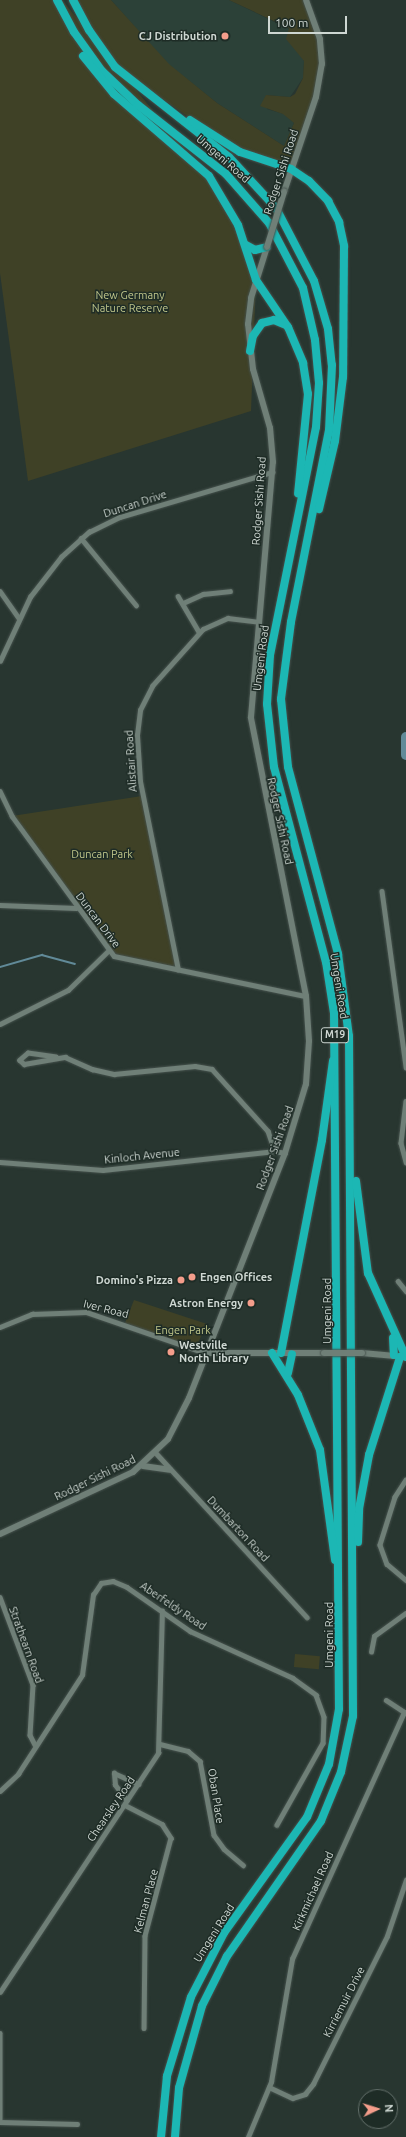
<!DOCTYPE html>
<style>
body{margin:0}
#map{position:relative;width:406px;height:2137px;overflow:hidden;background:#283630;font-family:Ubuntu,sans-serif}
div>[style]{position:absolute}
.built>*{inset:0;background:#2c4138}
.green>*{inset:0;background:#3f4126;transform-origin:0 0}
.stream>*{height:1.5px;margin:-0.75px;padding:0 0.75px;transform-origin:0.75px;border-radius:0.75px;background:#618a98}
.river>*{height:10px;margin:-5px;padding:0 5px;transform-origin:5px;border-radius:5px;background:#618a98}
.roads{filter:drop-shadow(0 0 1px #45514c) drop-shadow(0 0 1px #45514c)}
.street>*{height:4.5px;margin:-2.25px;padding:0 2.25px;transform-origin:2.25px;border-radius:2.25px;background:#6f7f77}
.secondary>*{height:6px;margin:-3px;padding:0 3px;transform-origin:3px;border-radius:3px;background:#6f7f77}
.highway>*{height:8px;margin:-4px;padding:0 4px;transform-origin:4px;border-radius:4px;background:#1cb7b4}
.bridges{filter:drop-shadow(0 0 1px #45514c) drop-shadow(0 0 1px #45514c)}
.secondary-bridge>*{height:6px;margin:-3px;padding:0 3px;transform-origin:3px;border-radius:3px;background:#6f7f77}
.dots>*{width:11px;height:11px;translate:-50% -50%;box-sizing:border-box;border:2px solid #1e2c26;border-radius:50%}
span{translate:-50% -50%;white-space:nowrap;text-align:center;line-height:1.15;-webkit-text-stroke:3px #1e2c26;paint-order:stroke}
.shield-label span{padding:1px 3px;background:#1e2c26;border:1px solid;border-radius:3px;-webkit-text-stroke-width:0}
.shield-label{font-size:10px;color:#ced7d2;font-weight:700}
.poi-label{font-size:11px;color:#ced7d2;font-weight:700}
.right{translate:-100% -50%;text-align:right}
.left{translate:0 -50%;text-align:left}
.street-label{font-size:11px;color:#ced7d2}
.park-label{font-size:11px;color:#c0c68a}
.north{position:absolute;left:358px;top:2089px;width:40px;height:40px;box-sizing:border-box;background:#1e2c26;border:1px solid #64706b;border-radius:50%;rotate:86deg;font-size:11px;font-weight:700;line-height:16px;text-align:center;color:#ced7d2}
.north::after{content:'';display:block;margin:auto;width:14px;height:18px;background:#f49d8b;clip-path:polygon(50% 0,100% 100%,50% 72%,0 100%)}
.scale{position:absolute;left:268px;top:16px;width:79px;height:18px;box-sizing:border-box;border:2px solid #ced7d2;border-top:0;padding-left:5px;font-size:12px;line-height:14px;white-space:nowrap;color:#ced7d2;-webkit-text-stroke:3px #1e2c26;paint-order:stroke}
</style>
<div id="map">
<div class="built">
<div style="clip-path:polygon(111px 0,229px 0,289px 29px,292px 41px,304px 61px,303px 78px,290px 97px,266px 95px,267px 109px,284px 114px,294px 123px,284px 146px,217px 103px,168px 64px)"></div>
</div>
<div class="green">
<div style="clip-path:polygon(0 0,62px 0,220px 192px,256px 280px,251px 411px,28px 481px,0 273px)"></div>
<div style="clip-path:polygon(74px 0,111px 0,169px 64px,217px 103px,284px 146px,294px 123px,283px 114px,260px 106px,266px 95px,290px 97px,295px 94px,303px 78px,304px 61px,286px 39px,289px 28px,229px 0,305px 0,320px 40px,319px 80px,291px 169px,224px 142px,116px 66px)"></div>
<div style="clip-path:polygon(142px 796px,178px 970px,124px 960px,108px 951px,12px 816px)"></div>
<div style="clip-path:polygon(134px 1300px,207px 1324px,197px 1345px,180px 1344px,125px 1323px)"></div>
<div style="left:295px;top:1654px;width:25px;height:13px;rotate:5deg"></div>
</div>
<div class="stream">
<div style="left:0;top:967px;width:44px;rotate:-15.9deg"></div>
<div style="left:42px;top:955px;width:34px;rotate:15deg"></div>
</div>
<div class="river">
<div style="left:406px;top:737px;width:18px;rotate:90deg"></div>
</div>
<div class="roads">
<div class="street">
<div style="left:81px;top:538px;width:87px;rotate:50.6deg"></div>
<div style="left:0;top:591px;width:32px;rotate:55deg"></div>
<div style="left:178px;top:596px;width:42px;rotate:59.7deg"></div>
<div style="left:183px;top:603px;width:22px;rotate:-24deg"></div>
<div style="left:203px;top:594px;width:27px;rotate:-6deg"></div>
<div style="left:0;top:661px;width:71px;rotate:-64.9deg"></div>
<div style="left:30px;top:597px;width:51px;rotate:-52.2deg"></div>
<div style="left:61px;top:557px;width:38px;rotate:-42deg"></div>
<div style="left:89px;top:532px;width:34px;rotate:-26deg"></div>
<div style="left:120px;top:517px;width:159px;rotate:-16.5deg"></div>
<div style="left:0;top:791px;width:28px;rotate:64deg"></div>
<div style="left:12px;top:816px;width:173px;rotate:53.9deg"></div>
<div style="left:114px;top:956px;width:196px;rotate:11.8deg"></div>
<div style="left:382px;top:891px;width:178px;rotate:82.2deg"></div>
<div style="left:0;top:905px;width:76px;rotate:2.3deg"></div>
<div style="left:178px;top:970px;width:192px;rotate:-101.4deg"></div>
<div style="left:140px;top:782px;width:47px;rotate:-93.7deg"></div>
<div style="left:137px;top:735px;width:25px;rotate:-83deg"></div>
<div style="left:140px;top:710px;width:27px;rotate:-63deg"></div>
<div style="left:152px;top:686px;width:76px;rotate:-48.2deg"></div>
<div style="left:203px;top:629px;width:27px;rotate:-24deg"></div>
<div style="left:228px;top:618px;width:31px;rotate:7deg"></div>
<div style="left:0;top:1024px;width:76px;rotate:-26.6deg"></div>
<div style="left:68px;top:990px;width:56px;rotate:-44.3deg"></div>
<div style="left:56px;top:1057px;width:28px;rotate:-172deg"></div>
<div style="left:28px;top:1053px;width:11px;rotate:139deg"></div>
<div style="left:20px;top:1060px;width:6px;rotate:45deg"></div>
<div style="left:24px;top:1064px;width:42px;rotate:-9.7deg"></div>
<div style="left:65px;top:1057px;width:30px;rotate:24deg"></div>
<div style="left:92px;top:1069px;width:23px;rotate:13deg"></div>
<div style="left:114px;top:1074px;width:81px;rotate:-5.6deg"></div>
<div style="left:195px;top:1066px;width:17px;rotate:10deg"></div>
<div style="left:212px;top:1069px;width:84px;rotate:47.9deg"></div>
<div style="left:268px;top:1131px;width:21px;rotate:71deg"></div>
<div style="left:406px;top:1101px;width:42px;rotate:96.8deg"></div>
<div style="left:401px;top:1143px;width:20px;rotate:75deg"></div>
<div style="left:0;top:1162px;width:103px;rotate:4.4deg"></div>
<div style="left:103px;top:1170px;width:173px;rotate:-6.3deg"></div>
<div style="left:275px;top:1151px;width:10px;rotate:11deg"></div>
<div style="left:398px;top:1281px;width:13px;rotate:51deg"></div>
<div style="left:0;top:1327px;width:35px;rotate:-22deg"></div>
<div style="left:32px;top:1314px;width:54px;rotate:-2.1deg"></div>
<div style="left:86px;top:1312px;width:127px;rotate:18.9deg"></div>
<div style="left:156px;top:1453px;width:223px;rotate:47.4deg"></div>
<div style="left:406px;top:1480px;width:20px;rotate:123deg"></div>
<div style="left:395px;top:1497px;width:50px;rotate:107.4deg"></div>
<div style="left:380px;top:1545px;width:20px;rotate:70deg"></div>
<div style="left:387px;top:1564px;width:25px;rotate:40deg"></div>
<div style="left:0;top:1597px;width:94px;rotate:69.4deg"></div>
<div style="left:33px;top:1685px;width:50px;rotate:93.4deg"></div>
<div style="left:30px;top:1735px;width:11px;rotate:63deg"></div>
<div style="left:371px;top:1652px;width:16px;rotate:-79deg"></div>
<div style="left:374px;top:1636px;width:39px;rotate:-36deg"></div>
<div style="left:386px;top:1700px;width:24px;rotate:33deg"></div>
<div style="left:160px;top:1744px;width:29px;rotate:14deg"></div>
<div style="left:188px;top:1751px;width:16px;rotate:40deg"></div>
<div style="left:200px;top:1761px;width:75px;rotate:79.3deg"></div>
<div style="left:214px;top:1835px;width:17px;rotate:54deg"></div>
<div style="left:224px;top:1849px;width:25px;rotate:40deg"></div>
<div style="left:0;top:1791px;width:25px;rotate:-43deg"></div>
<div style="left:18px;top:1774px;width:118px;rotate:-57.1deg"></div>
<div style="left:82px;top:1675px;width:81px;rotate:-82.2deg"></div>
<div style="left:93px;top:1595px;width:14px;rotate:-56deg"></div>
<div style="left:101px;top:1583px;width:12px;rotate:-9deg"></div>
<div style="left:113px;top:1581px;width:15px;rotate:23deg"></div>
<div style="left:127px;top:1587px;width:77px;rotate:34.9deg"></div>
<div style="left:190px;top:1631px;width:113px;rotate:24.5deg"></div>
<div style="left:293px;top:1678px;width:29px;rotate:36deg"></div>
<div style="left:316px;top:1695px;width:23px;rotate:70deg"></div>
<div style="left:324px;top:1717px;width:26px;rotate:92deg"></div>
<div style="left:323px;top:1743px;width:94px;rotate:119.3deg"></div>
<div style="left:127px;top:1801px;width:20px;rotate:-127deg"></div>
<div style="left:115px;top:1785px;width:12px;rotate:-95deg"></div>
<div style="left:114px;top:1773px;width:27px;rotate:24deg"></div>
<div style="left:125px;top:1805px;width:42px;rotate:27.2deg"></div>
<div style="left:162px;top:1824px;width:17px;rotate:57deg"></div>
<div style="left:171px;top:1838px;width:101px;rotate:104.9deg"></div>
<div style="left:145px;top:1936px;width:92px;rotate:90.6deg"></div>
<div style="left:0;top:1992px;width:287px;rotate:-56.5deg"></div>
<div style="left:158px;top:1753px;width:142px;rotate:-88.4deg"></div>
<div style="left:0;top:2033px;width:86px;rotate:90deg"></div>
<div style="left:269px;top:2087px;width:26px;rotate:25deg"></div>
<div style="left:293px;top:2098px;width:13px;rotate:-18deg"></div>
<div style="left:305px;top:2094px;width:13px;rotate:-51deg"></div>
<div style="left:313px;top:2084px;width:165px;rotate:-63.4deg"></div>
<div style="left:387px;top:1936px;width:59px;rotate:-71.3deg"></div>
<div style="left:0;top:2122px;width:77px;rotate:1.5deg"></div>
<div style="left:248px;top:2137px;width:60px;rotate:-67.3deg"></div>
<div style="left:271px;top:2082px;width:125px;rotate:-80.3deg"></div>
<div style="left:292px;top:1959px;width:271px;rotate:-65.6deg"></div>
</div>
<div class="secondary">
<div style="left:284px;top:192px;width:100px;rotate:-71.4deg"></div>
<div style="left:316px;top:97px;width:34px;rotate:-80deg"></div>
<div style="left:322px;top:64px;width:25px;rotate:-95deg"></div>
<div style="left:320px;top:39px;width:41px;rotate:-109.7deg"></div>
<div style="left:206px;top:1353px;width:118px"></div>
<div style="left:362px;top:1353px;width:36px;rotate:5deg"></div>
<div style="left:143px;top:1466px;width:27px;rotate:8deg"></div>
<div style="left:0;top:1534px;width:147px;rotate:-25deg"></div>
<div style="left:133px;top:1472px;width:48px;rotate:-43.3deg"></div>
<div style="left:168px;top:1439px;width:46px;rotate:-62.9deg"></div>
<div style="left:189px;top:1398px;width:263px;rotate:-68.6deg"></div>
<div style="left:285px;top:1153px;width:72px;rotate:-73.1deg"></div>
<div style="left:306px;top:1084px;width:43px;rotate:-86deg"></div>
<div style="left:309px;top:1041px;width:45px;rotate:-93.8deg"></div>
<div style="left:306px;top:996px;width:284px;rotate:-101.2deg"></div>
<div style="left:251px;top:717px;width:256px;rotate:-85.1deg"></div>
<div style="left:273px;top:462px;width:34px;rotate:-95deg"></div>
<div style="left:270px;top:428px;width:61px;rotate:-106.1deg"></div>
<div style="left:253px;top:369px;width:45px;rotate:-96.3deg"></div>
<div style="left:248px;top:324px;width:26px;rotate:-83deg"></div>
<div style="left:251px;top:298px;width:53px;rotate:-72.6deg"></div>
</div>
<div class="highway">
<div style="left:57px;top:0;width:36px;rotate:62deg"></div>
<div style="left:74px;top:32px;width:48px;rotate:54.3deg"></div>
<div style="left:102px;top:71px;width:50px;rotate:43.4deg"></div>
<div style="left:138px;top:105px;width:112px;rotate:38.1deg"></div>
<div style="left:226px;top:174px;width:65px;rotate:48.7deg"></div>
<div style="left:269px;top:223px;width:73px;rotate:62.4deg"></div>
<div style="left:303px;top:288px;width:53px;rotate:77deg"></div>
<div style="left:315px;top:340px;width:43px;rotate:84.7deg"></div>
<div style="left:319px;top:383px;width:44px;rotate:93.9deg"></div>
<div style="left:316px;top:427px;width:233px;rotate:101.4deg"></div>
<div style="left:270px;top:655px;width:49px;rotate:93.5deg"></div>
<div style="left:267px;top:704px;width:63px;rotate:83.7deg"></div>
<div style="left:274px;top:767px;width:202px;rotate:75.1deg"></div>
<div style="left:326px;top:962px;width:52px;rotate:81.1deg"></div>
<div style="left:334px;top:1013px;width:696px;rotate:89.59deg"></div>
<div style="left:339px;top:1709px;width:56px;rotate:100.3deg"></div>
<div style="left:329px;top:1764px;width:57px;rotate:112.5deg"></div>
<div style="left:307px;top:1817px;width:143px;rotate:125.6deg"></div>
<div style="left:224px;top:1933px;width:72px;rotate:117.3deg"></div>
<div style="left:191px;top:1997px;width:83px;rotate:106.9deg"></div>
<div style="left:167px;top:2076px;width:61px;rotate:95.6deg"></div>
<div style="left:73px;top:0;width:34px;rotate:62deg"></div>
<div style="left:89px;top:30px;width:45px;rotate:54.9deg"></div>
<div style="left:115px;top:67px;width:145px;rotate:38.3deg"></div>
<div style="left:229px;top:157px;width:69px;rotate:47.3deg"></div>
<div style="left:276px;top:208px;width:82px;rotate:62.5deg"></div>
<div style="left:314px;top:281px;width:50px;rotate:73.7deg"></div>
<div style="left:328px;top:329px;width:36px;rotate:84deg"></div>
<div style="left:332px;top:365px;width:65px;rotate:92.6deg"></div>
<div style="left:329px;top:430px;width:196px;rotate:101.2deg"></div>
<div style="left:291px;top:622px;width:78px;rotate:97.4deg"></div>
<div style="left:281px;top:699px;width:68px;rotate:84.1deg"></div>
<div style="left:288px;top:767px;width:194px;rotate:75deg"></div>
<div style="left:338px;top:954px;width:83px;rotate:82.4deg"></div>
<div style="left:349px;top:1036px;width:680px;rotate:89.66deg"></div>
<div style="left:353px;top:1716px;width:57px;rotate:102.1deg"></div>
<div style="left:341px;top:1772px;width:53px;rotate:112.2deg"></div>
<div style="left:321px;top:1821px;width:165px;rotate:124.8deg"></div>
<div style="left:227px;top:1956px;width:56px;rotate:116.6deg"></div>
<div style="left:202px;top:2006px;width:85px;rotate:105.7deg"></div>
<div style="left:179px;top:2088px;width:49px;rotate:94.7deg"></div>
<div style="left:83px;top:56px;width:49px;rotate:50.8deg"></div>
<div style="left:114px;top:94px;width:125px;rotate:40.8deg"></div>
<div style="left:209px;top:176px;width:57px;rotate:59.4deg"></div>
<div style="left:238px;top:225px;width:58px;rotate:71.9deg"></div>
<div style="left:256px;top:280px;width:57px;rotate:55.8deg"></div>
<div style="left:288px;top:327px;width:39px;rotate:67deg"></div>
<div style="left:303px;top:363px;width:31px;rotate:81deg"></div>
<div style="left:308px;top:394px;width:100px;rotate:95.7deg"></div>
<div style="left:190px;top:120px;width:59px;rotate:32.6deg"></div>
<div style="left:240px;top:152px;width:54px;rotate:18.4deg"></div>
<div style="left:291px;top:169px;width:22px;rotate:34deg"></div>
<div style="left:309px;top:181px;width:28px;rotate:46deg"></div>
<div style="left:328px;top:201px;width:24px;rotate:62deg"></div>
<div style="left:339px;top:222px;width:25px;rotate:78deg"></div>
<div style="left:344px;top:246px;width:131px;rotate:90.4deg"></div>
<div style="left:343px;top:377px;width:64px;rotate:97.1deg"></div>
<div style="left:335px;top:441px;width:70px;rotate:103.2deg"></div>
<div style="left:246px;top:245px;width:10px;rotate:29deg"></div>
<div style="left:255px;top:250px;width:12px;rotate:-14deg"></div>
<div style="left:250px;top:351px;width:15px;rotate:-79deg"></div>
<div style="left:253px;top:336px;width:16px;rotate:-55deg"></div>
<div style="left:262px;top:323px;width:12px;rotate:-14deg"></div>
<div style="left:274px;top:320px;width:13px;rotate:23deg"></div>
<div style="left:356px;top:1181px;width:93px;rotate:82.6deg"></div>
<div style="left:368px;top:1273px;width:92px;rotate:65.7deg"></div>
<div style="left:393px;top:1338px;width:17px;rotate:87deg"></div>
<div style="left:272px;top:1353px;width:49px;rotate:58.2deg"></div>
<div style="left:298px;top:1395px;width:59px;rotate:68.2deg"></div>
<div style="left:320px;top:1450px;width:111px;rotate:82.2deg"></div>
<div style="left:281px;top:1353px;width:217px;rotate:-79.1deg"></div>
<div style="left:322px;top:1140px;width:80px;rotate:-82.1deg"></div>
<div style="left:288px;top:1373px;width:19px;rotate:-78deg"></div>
<div style="left:358px;top:1542px;width:33px;rotate:-88deg"></div>
<div style="left:359px;top:1509px;width:55px;rotate:-79.5deg"></div>
<div style="left:369px;top:1455px;width:103px;rotate:-72.4deg"></div>
</div>
</div>
<div class="bridges">
<div class="secondary-bridge">
<div style="left:267px;top:247px;width:58px;rotate:-72.8deg"></div>
<div style="left:324px;top:1353px;width:38px"></div>
</div>
</div>
<div class="dots">
<div style="left:225px;top:36px;background:#f49d8b"></div>
<div style="left:192px;top:1277px;background:#f49d8b"></div>
<div style="left:181px;top:1280px;background:#f49d8b"></div>
<div style="left:251px;top:1303px;background:#f49d8b"></div>
<div style="left:171px;top:1352px;background:#f49d8b"></div>
</div>
<div class="shield-label">
<span style="left:335px;top:1035px">M19</span>
</div>
<div class="poi-label">
<span class="right" style="left:217px;top:36px">CJ Distribution</span>
<span class="left" style="left:200px;top:1277px">Engen Offices</span>
<span class="right" style="left:173px;top:1280px">Domino's Pizza</span>
<span class="right" style="left:243px;top:1303px">Astron Energy</span>
<span class="left" style="left:179px;top:1352px">Westville<br>North Library</span>
</div>
<div class="street-label">
<span style="left:223px;top:159px;rotate:41deg">Umgeni Road</span>
<span style="left:281px;top:172px;rotate:-72deg">Rodger Sishi Road</span>
<span style="left:259px;top:501px;rotate:-86deg">Rodger Sishi Road</span>
<span style="left:135px;top:504px;rotate:-18deg">Duncan Drive</span>
<span style="left:261px;top:658px;rotate:-83deg">Umgeni Road</span>
<span style="left:131px;top:761px;rotate:-94deg">Alistair Road</span>
<span style="left:280px;top:821px;rotate:78deg">Rodger Sishi Road</span>
<span style="left:98px;top:920px;rotate:53deg">Duncan Drive</span>
<span style="left:339px;top:986px;rotate:81deg">Umgeni Road</span>
<span style="left:275px;top:1148px;rotate:-70deg">Rodger Sishi Road</span>
<span style="left:142px;top:1156px;rotate:-6deg">Kinloch Avenue</span>
<span style="left:106px;top:1309px;rotate:14deg">Iver Road</span>
<span style="left:327px;top:1311px;rotate:-90deg">Umgeni Road</span>
<span style="left:95px;top:1478px;rotate:-26deg">Rodger Sishi Road</span>
<span style="left:238px;top:1529px;rotate:47deg">Dumbarton Road</span>
<span style="left:173px;top:1606px;rotate:34deg">Aberfeldy Road</span>
<span style="left:329px;top:1635px;rotate:-90deg">Umgeni Road</span>
<span style="left:26px;top:1645px;rotate:70deg">Strathearn Road</span>
<span style="left:216px;top:1796px;rotate:81deg">Oban Place</span>
<span style="left:111px;top:1809px;rotate:-56deg">Chearsley Road</span>
<span style="left:313px;top:1891px;rotate:-66deg">Kirkmichael Road</span>
<span style="left:146px;top:1901px;rotate:-75deg">Kelman Place</span>
<span style="left:214px;top:1933px;rotate:-58deg">Umgeni Road</span>
<span style="left:344px;top:2002px;rotate:-63deg">Kirriemuir Drive</span>
</div>
<div class="park-label">
<span style="left:130px;top:302px">New Germany<br>Nature Reserve</span>
<span style="left:102px;top:854px">Duncan Park</span>
<span style="left:183px;top:1330px">Engen Park</span>
</div>
<div class="north">N</div>
<div class="scale">100 m</div>
</div>
